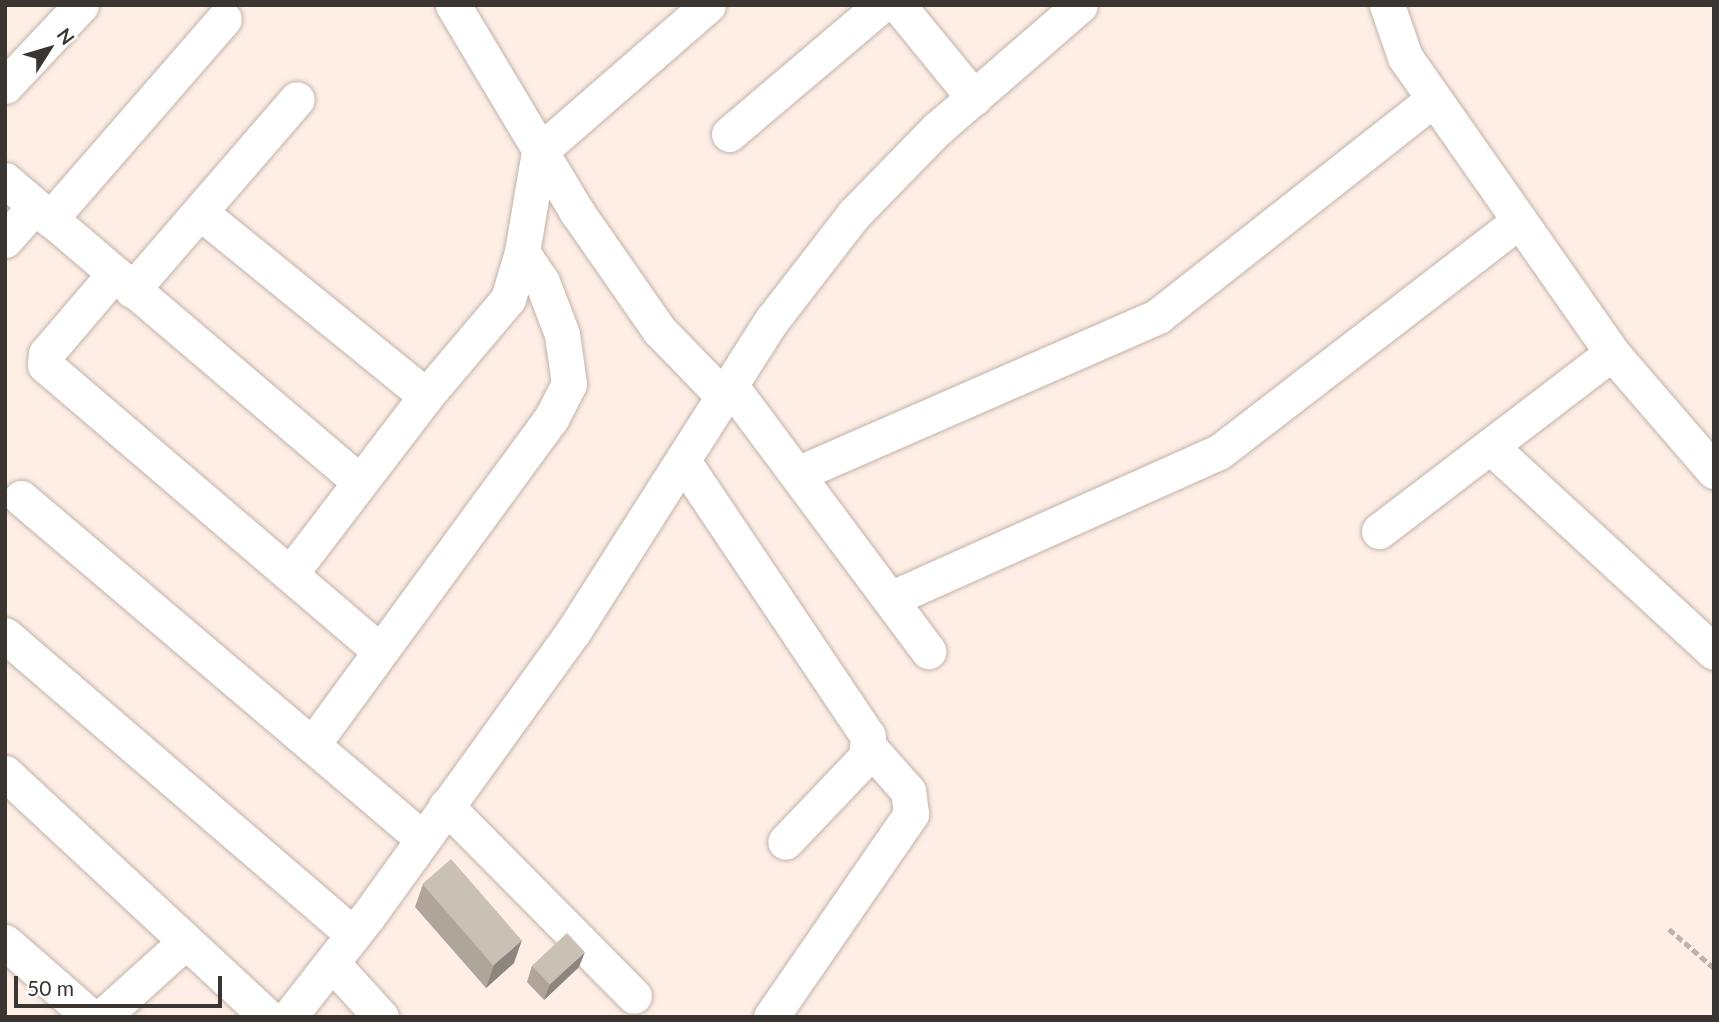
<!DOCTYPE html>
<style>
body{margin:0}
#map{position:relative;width:1719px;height:1022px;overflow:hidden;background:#feeee5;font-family:Lato,sans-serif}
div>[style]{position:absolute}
.path>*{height:4.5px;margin-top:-2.25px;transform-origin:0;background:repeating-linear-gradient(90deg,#bfb2ab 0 7px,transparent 0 10.5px)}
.roads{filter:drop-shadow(0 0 2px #c2b3aa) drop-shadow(0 0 2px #c2b3aa)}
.minor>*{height:35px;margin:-17.5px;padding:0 17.5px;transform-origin:17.5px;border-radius:17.5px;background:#fff}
.wall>*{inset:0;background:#afa59b}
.shaded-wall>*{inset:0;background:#8e867e}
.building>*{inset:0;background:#cbc0b4;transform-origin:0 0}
span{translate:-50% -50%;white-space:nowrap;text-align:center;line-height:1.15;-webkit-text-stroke:7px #fff;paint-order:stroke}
.frame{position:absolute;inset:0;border:7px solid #3b3532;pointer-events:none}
.north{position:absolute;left:14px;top:14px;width:70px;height:70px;-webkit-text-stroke:5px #fff;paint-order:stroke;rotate:53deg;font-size:19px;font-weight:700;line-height:28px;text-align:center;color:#3b3532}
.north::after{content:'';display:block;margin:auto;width:24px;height:32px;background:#3b3532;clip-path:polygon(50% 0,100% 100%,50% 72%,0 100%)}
.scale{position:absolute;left:14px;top:976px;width:208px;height:32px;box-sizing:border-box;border:4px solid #3b3532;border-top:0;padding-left:9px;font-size:21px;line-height:24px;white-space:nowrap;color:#3b3532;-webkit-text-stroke:5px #fff;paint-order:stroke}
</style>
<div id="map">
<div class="path">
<div style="left:1669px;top:929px;width:60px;rotate:40.9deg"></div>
</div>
<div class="roads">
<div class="minor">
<div style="left:453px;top:5px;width:241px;rotate:59.1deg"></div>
<div style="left:577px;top:212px;width:144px;rotate:55.2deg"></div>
<div style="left:659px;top:330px;width:92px;rotate:45.9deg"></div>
<div style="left:898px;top:5px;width:120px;rotate:50.7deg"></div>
<div style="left:1387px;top:5px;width:55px;rotate:70.9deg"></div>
<div style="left:1405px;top:57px;width:361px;rotate:55deg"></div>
<div style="left:1612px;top:353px;width:156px;rotate:49.2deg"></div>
<div style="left:5px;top:86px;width:111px;rotate:-46.8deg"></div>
<div style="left:729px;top:134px;width:199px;rotate:-40.3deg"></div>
<div style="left:5px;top:180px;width:466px;rotate:40.4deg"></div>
<div style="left:201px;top:213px;width:290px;rotate:39.1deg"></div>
<div style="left:50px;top:219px;width:265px;rotate:-49deg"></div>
<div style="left:5px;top:240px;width:45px;rotate:-48.6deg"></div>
<div style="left:114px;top:274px;width:105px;rotate:130.4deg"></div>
<div style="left:46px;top:354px;width:11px;rotate:95deg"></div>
<div style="left:45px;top:365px;width:440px;rotate:40.5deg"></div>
<div style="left:132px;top:290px;width:252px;rotate:-49.2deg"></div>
<div style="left:730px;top:385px;width:332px;rotate:53.3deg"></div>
<div style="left:1490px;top:446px;width:304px;rotate:42.6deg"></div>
<div style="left:683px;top:461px;width:331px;rotate:56.1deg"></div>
<div style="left:868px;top:736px;width:21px;rotate:95deg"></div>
<div style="left:866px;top:757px;width:117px;rotate:133.6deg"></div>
<div style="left:797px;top:474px;width:394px;rotate:-23.6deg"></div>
<div style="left:1158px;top:316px;width:351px;rotate:-38.2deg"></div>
<div style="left:21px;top:498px;width:527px;rotate:40.31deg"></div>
<div style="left:1379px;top:531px;width:293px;rotate:-37.4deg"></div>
<div style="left:290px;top:574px;width:224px;rotate:-52.6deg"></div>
<div style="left:426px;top:396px;width:127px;rotate:-49.8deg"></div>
<div style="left:508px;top:299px;width:49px;rotate:-73.4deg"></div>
<div style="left:522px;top:252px;width:101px;rotate:-80.4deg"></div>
<div style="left:539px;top:152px;width:224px;rotate:-41deg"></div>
<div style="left:890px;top:599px;width:360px;rotate:-24.1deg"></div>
<div style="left:1219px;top:452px;width:379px;rotate:-37.6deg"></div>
<div style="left:5px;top:635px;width:459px;rotate:40.7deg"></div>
<div style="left:312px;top:745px;width:404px;rotate:-53.8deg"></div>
<div style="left:551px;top:419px;width:39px;rotate:-63deg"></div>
<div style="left:569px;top:384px;width:50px;rotate:-98deg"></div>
<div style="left:562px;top:334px;width:56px;rotate:-111deg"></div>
<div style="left:542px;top:282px;width:36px;rotate:-124deg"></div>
<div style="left:5px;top:773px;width:359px;rotate:42.9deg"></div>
<div style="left:446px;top:806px;width:267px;rotate:45.3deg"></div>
<div style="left:5px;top:942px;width:114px;rotate:41.1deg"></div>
<div style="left:332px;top:963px;width:73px;rotate:47.8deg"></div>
<div style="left:102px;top:1017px;width:113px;rotate:-42.1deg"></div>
<div style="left:289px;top:1017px;width:128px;rotate:-52deg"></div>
<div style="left:368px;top:916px;width:350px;rotate:-54.2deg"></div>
<div style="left:573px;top:632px;width:370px;rotate:-57.5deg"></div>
<div style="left:772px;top:320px;width:134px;rotate:-52.3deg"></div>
<div style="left:854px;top:214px;width:119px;rotate:-45.7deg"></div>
<div style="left:937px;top:129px;width:189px;rotate:-40.9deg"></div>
<div style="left:771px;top:1017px;width:247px;rotate:-55.4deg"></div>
<div style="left:911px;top:814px;width:23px;rotate:-97deg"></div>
<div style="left:908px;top:791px;width:57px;rotate:-131.5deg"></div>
</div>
</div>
<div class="wall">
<div style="clip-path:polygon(423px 884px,514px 963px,486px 988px,415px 907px)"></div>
<div style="clip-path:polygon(532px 966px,579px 967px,544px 1000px,527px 982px)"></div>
</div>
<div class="shaded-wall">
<div style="clip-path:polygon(522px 940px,514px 963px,486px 988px,494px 965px)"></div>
<div style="clip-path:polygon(585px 952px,579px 967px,544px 1000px,550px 984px)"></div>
</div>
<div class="building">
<div style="left:451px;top:859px;width:108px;height:38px;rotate:49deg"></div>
<div style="left:567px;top:933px;width:26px;height:48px;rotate:47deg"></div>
</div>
<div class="frame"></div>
<div class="north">N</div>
<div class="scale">50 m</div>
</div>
